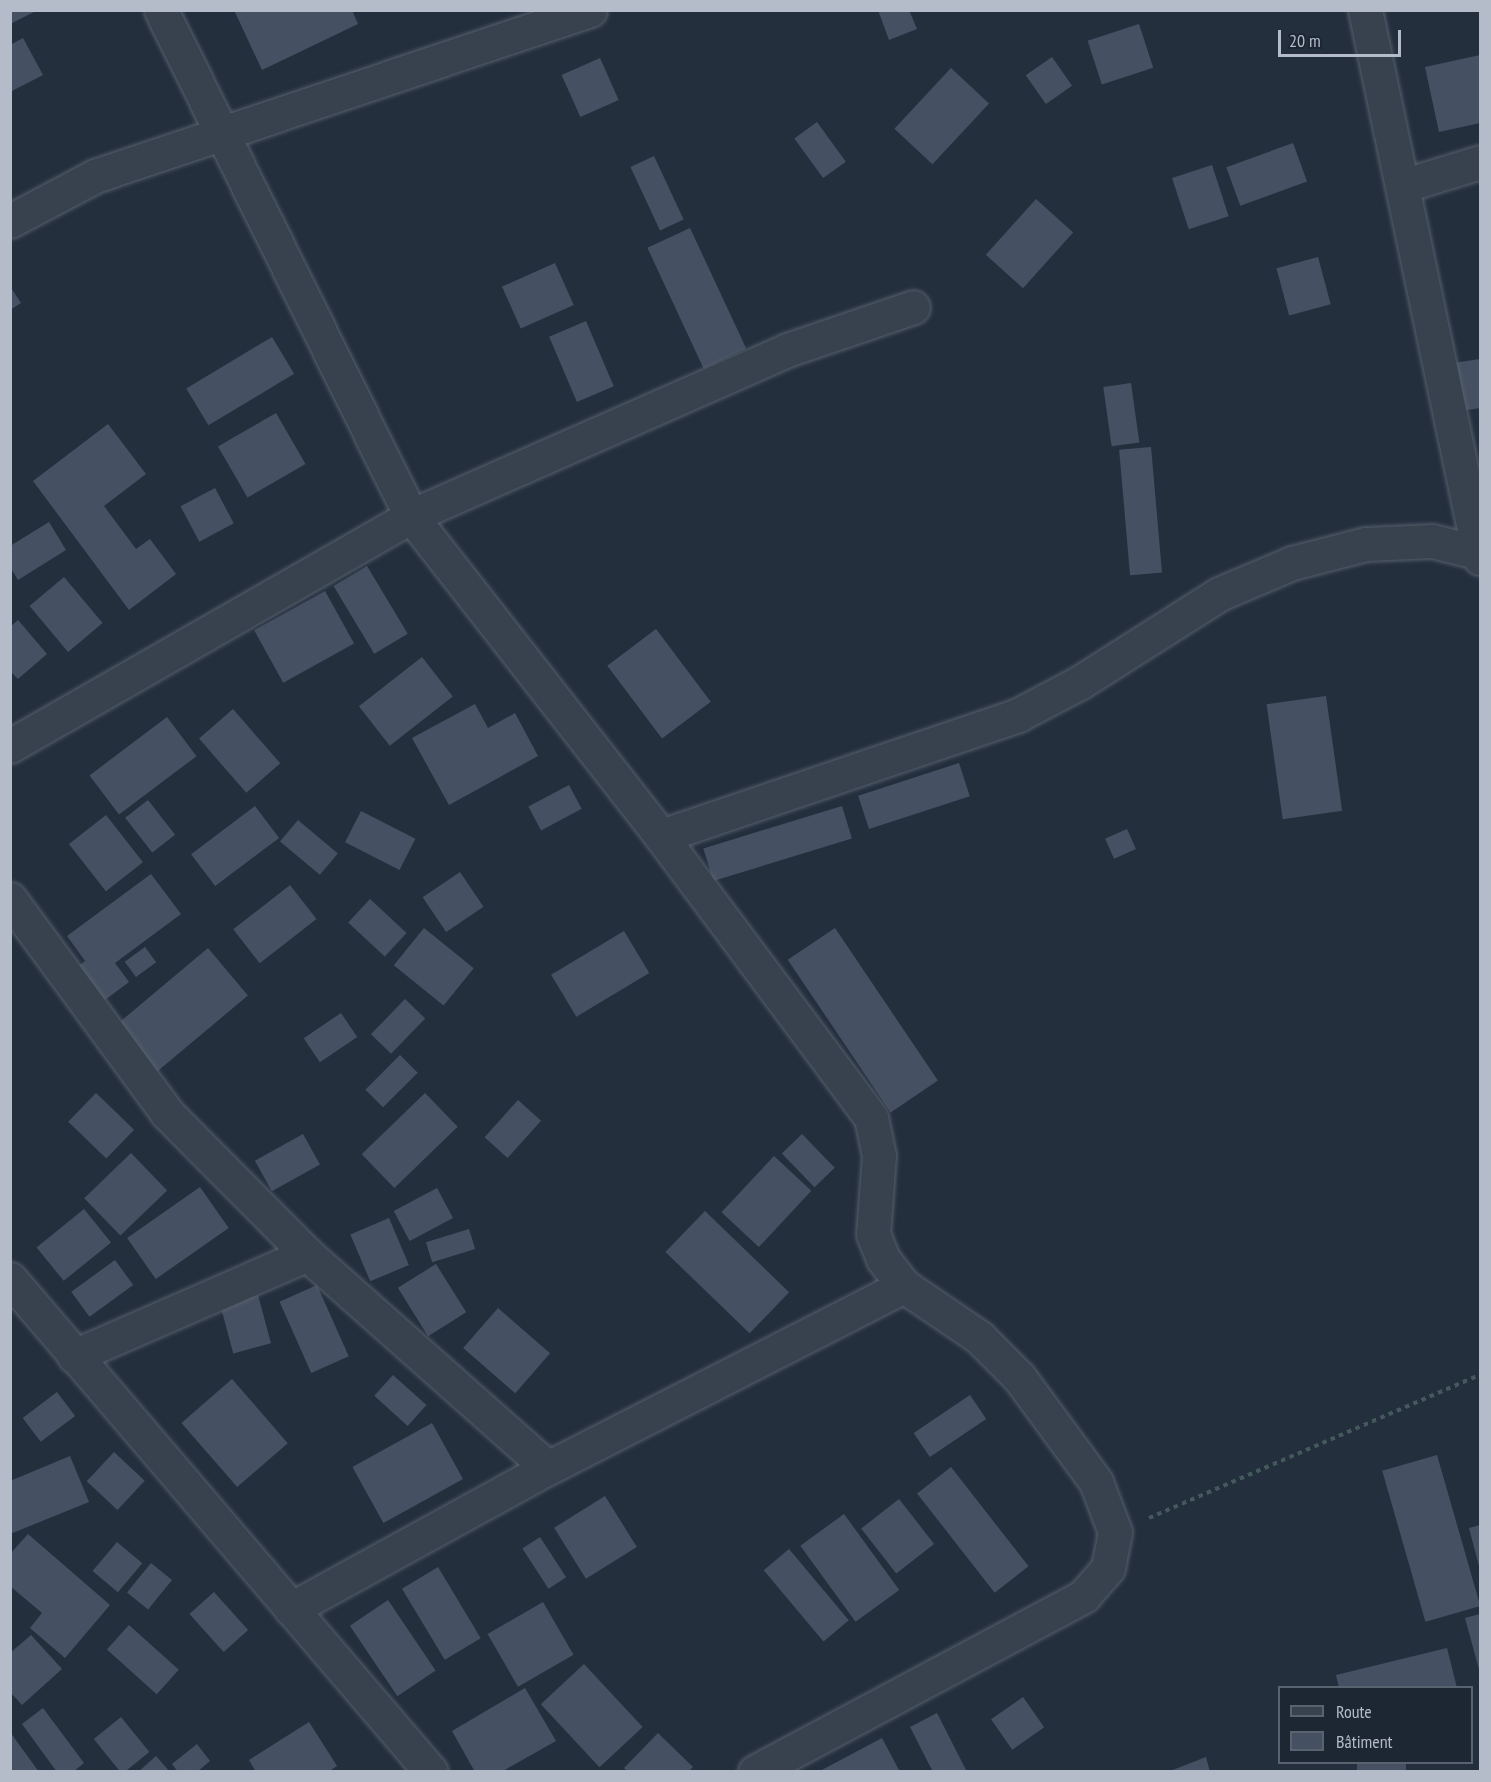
<!DOCTYPE html>
<meta charset="utf-8">
<style>
body{margin:0}
#map{position:relative;width:1491px;height:1782px;overflow:hidden;background:#242f3e;font-family:"PT Sans Narrow",sans-serif}
div>[style]{position:absolute}
.building>*{inset:0;background:#455162;transform-origin:0 0}
.path>*{height:4px;margin-top:-2px;transform-origin:0;background:repeating-linear-gradient(90deg,#44595c 0 4.5px,transparent 0 9px)}
.roads{filter:drop-shadow(0 0 2px #565f6c) drop-shadow(0 0 2px #565f6c)}
.minor>*{height:33px;margin:-16.5px;padding:0 16.5px;transform-origin:16.5px;border-radius:16.5px;background:#38414e}
span{translate:-50% -50%;white-space:nowrap;text-align:center;line-height:1.15;-webkit-text-stroke:4.5px #1d2633;paint-order:stroke}
.frame{position:absolute;inset:0;border:12px solid #b4bcc9;pointer-events:none}
.legend{position:absolute;left:1278px;top:1686px;width:195px;height:78px;box-sizing:border-box;background:#1d2633;border:2px solid #59626f;margin:0;padding:8px 10px;list-style:none;font-size:18px;color:#b4bcc9}
.legend li{display:flex;align-items:center;gap:12px;height:30px}
.legend b{width:30px;border:2px solid #59626f}
.scale{position:absolute;left:1278px;top:30px;width:123px;height:27px;box-sizing:border-box;border:3px solid #b4bcc9;border-top:0;padding-left:8px;font-size:18px;line-height:21px;white-space:nowrap;color:#b4bcc9;-webkit-text-stroke:4px #1d2633;paint-order:stroke}
</style>
<div id="map">
<div class="building">
<div style="clip-path:polygon(10px 10px,38px 10px,10px 24px)"></div>
<div style="clip-path:polygon(234px 10px,352px 10px,358px 24px,262px 70px)"></div>
<div style="clip-path:polygon(878px 10px,909px 10px,917px 29px,889px 40px)"></div>
<div style="left:1139px;top:24px;width:46px;height:54px;rotate:72deg"></div>
<div style="clip-path:polygon(23px 38px,43px 75px,10px 92px,10px 45px)"></div>
<div style="clip-path:polygon(1480px 55px,1480px 123px,1439px 132px,1425px 67px)"></div>
<div style="left:1052px;top:57px;width:35px;height:32px;rotate:55deg"></div>
<div style="left:600px;top:58px;width:46px;height:42px;rotate:66deg"></div>
<div style="left:951px;top:68px;width:52px;height:83px;rotate:43deg"></div>
<div style="left:817px;top:122px;width:49px;height:28px;rotate:54deg"></div>
<div style="left:1293px;top:143px;width:41px;height:71px;rotate:70deg"></div>
<div style="left:654px;top:156px;width:70px;height:26px;rotate:65deg"></div>
<div style="left:1212px;top:165px;width:54px;height:42px;rotate:72deg"></div>
<div style="left:1036px;top:199px;width:50px;height:75px;rotate:42deg"></div>
<div style="left:690px;top:228px;width:133px;height:47px;rotate:65deg"></div>
<div style="left:1318px;top:257px;width:49px;height:43px;rotate:75deg"></div>
<div style="left:555px;top:263px;width:46px;height:58px;rotate:66deg"></div>
<div style="clip-path:polygon(10px 286px,21px 303px,10px 310px)"></div>
<div style="left:586px;top:321px;width:71px;height:40px;rotate:67deg"></div>
<div style="left:272px;top:337px;width:43px;height:100px;rotate:59deg"></div>
<div style="clip-path:polygon(1480px 359px,1480px 408px,1462px 411px,1453px 363px)"></div>
<div style="left:1131px;top:383px;width:60px;height:28px;rotate:82deg"></div>
<div style="left:276px;top:413px;width:59px;height:67px;rotate:60deg"></div>
<div style="clip-path:polygon(108px 424px,146px 474px,104px 506px,136px 549px,150px 539px,176px 574px,129px 610px,33px 481px)"></div>
<div style="left:1151px;top:447px;width:126px;height:32px;rotate:85deg"></div>
<div style="left:215px;top:488px;width:40px;height:39px;rotate:62deg"></div>
<div style="clip-path:polygon(49px 522px,66px 550px,18px 580px,10px 567px,10px 546px)"></div>
<div style="left:367px;top:566px;width:79px;height:39px;rotate:59deg"></div>
<div style="left:64px;top:577px;width:60px;height:45px;rotate:50deg"></div>
<div style="left:325px;top:591px;width:60px;height:81px;rotate:61deg"></div>
<div style="clip-path:polygon(18px 620px,47px 654px,18px 679px,10px 671px,10px 627px)"></div>
<div style="left:656px;top:629px;width:91px;height:61px;rotate:53deg"></div>
<div style="left:422px;top:657px;width:50px;height:80px;rotate:52deg"></div>
<div style="left:1326px;top:696px;width:116px;height:60px;rotate:82deg"></div>
<div style="clip-path:polygon(475px 704px,488px 728px,515px 713px,538px 756px,449px 805px,412px 738px)"></div>
<div style="left:233px;top:709px;width:72px;height:45px;rotate:49deg"></div>
<div style="left:167px;top:717px;width:49px;height:97px;rotate:53deg"></div>
<div style="left:959px;top:763px;width:35px;height:106px;rotate:72deg"></div>
<div style="left:569px;top:785px;width:27px;height:46px;rotate:62deg"></div>
<div style="left:148px;top:800px;width:44px;height:29px;rotate:52deg"></div>
<div style="left:255px;top:806px;width:40px;height:80px;rotate:53deg"></div>
<div style="left:842px;top:806px;width:34px;height:145px;rotate:73deg"></div>
<div style="left:361px;top:811px;width:61px;height:35px;rotate:27deg"></div>
<div style="left:106px;top:815px;width:60px;height:47px;rotate:52deg"></div>
<div style="left:298px;top:820px;width:52px;height:28px;rotate:40deg"></div>
<div style="left:1127px;top:829px;width:22px;height:24px;rotate:66deg"></div>
<div style="left:460px;top:872px;width:42px;height:45px;rotate:56deg"></div>
<div style="clip-path:polygon(151px 874px,181px 914px,115px 963px,129px 982px,97px 1006px,72px 971px,85px 961px,67px 936px)"></div>
<div style="left:290px;top:885px;width:43px;height:72px;rotate:52deg"></div>
<div style="left:370px;top:899px;width:50px;height:32px;rotate:43deg"></div>
<div style="left:424px;top:928px;width:64px;height:48px;rotate:39deg"></div>
<div style="left:835px;top:928px;width:184px;height:57px;rotate:56deg"></div>
<div style="left:624px;top:931px;width:49px;height:85px;rotate:59deg"></div>
<div style="left:145px;top:947px;width:19px;height:25px;rotate:54deg"></div>
<div style="left:208px;top:948px;width:62px;height:123px;rotate:50deg"></div>
<div style="left:405px;top:999px;width:28px;height:49px;rotate:44deg"></div>
<div style="left:341px;top:1013px;width:29px;height:45px;rotate:56deg"></div>
<div style="left:400px;top:1055px;width:25px;height:49px;rotate:45deg"></div>
<div style="left:96px;top:1093px;width:53px;height:40px;rotate:44deg"></div>
<div style="left:425px;top:1093px;width:47px;height:88px;rotate:46deg"></div>
<div style="left:518px;top:1100px;width:31px;height:50px;rotate:42deg"></div>
<div style="left:303px;top:1134px;width:35px;height:55px;rotate:61deg"></div>
<div style="left:802px;top:1134px;width:47px;height:28px;rotate:46deg"></div>
<div style="left:131px;top:1153px;width:52px;height:65px;rotate:46deg"></div>
<div style="left:774px;top:1156px;width:51px;height:77px;rotate:43deg"></div>
<div style="left:200px;top:1187px;width:50px;height:89px;rotate:55deg"></div>
<div style="left:437px;top:1188px;width:34px;height:49px;rotate:62deg"></div>
<div style="left:84px;top:1209px;width:43px;height:61px;rotate:51deg"></div>
<div style="left:705px;top:1211px;width:117px;height:57px;rotate:44deg"></div>
<div style="left:389px;top:1218px;width:51px;height:42px;rotate:67deg"></div>
<div style="left:469px;top:1229px;width:21px;height:45px;rotate:73deg"></div>
<div style="left:115px;top:1260px;width:31px;height:54px;rotate:54deg"></div>
<div style="left:436px;top:1264px;width:57px;height:45px;rotate:58deg"></div>
<div style="left:317px;top:1285px;width:78px;height:41px;rotate:66deg"></div>
<div style="left:258px;top:1295px;width:50px;height:39px;rotate:75deg"></div>
<div style="left:498px;top:1308px;width:69px;height:53px;rotate:41deg"></div>
<div style="left:393px;top:1375px;width:45px;height:28px;rotate:42deg"></div>
<div style="left:232px;top:1379px;width:85px;height:67px;rotate:49deg"></div>
<div style="left:57px;top:1392px;width:30px;height:43px;rotate:53deg"></div>
<div style="left:970px;top:1395px;width:29px;height:68px;rotate:56deg"></div>
<div style="left:432px;top:1423px;width:64px;height:91px;rotate:61deg"></div>
<div style="left:114px;top:1452px;width:42px;height:40px;rotate:43deg"></div>
<div style="left:1437px;top:1455px;width:157px;height:57px;rotate:74deg"></div>
<div style="clip-path:polygon(70px 1456px,89px 1502px,10px 1534px,10px 1481px)"></div>
<div style="left:951px;top:1467px;width:126px;height:43px;rotate:52deg"></div>
<div style="left:605px;top:1496px;width:60px;height:60px;rotate:58deg"></div>
<div style="left:899px;top:1499px;width:57px;height:48px;rotate:52deg"></div>
<div style="left:844px;top:1514px;width:94px;height:54px;rotate:54deg"></div>
<div style="clip-path:polygon(1480px 1525px,1480px 1570px,1469px 1528px)"></div>
<div style="clip-path:polygon(28px 1534px,110px 1605px,65px 1658px,30px 1628px,42px 1613px,10px 1586px,10px 1554px)"></div>
<div style="left:540px;top:1537px;width:48px;height:21px;rotate:57deg"></div>
<div style="left:117px;top:1542px;width:33px;height:38px;rotate:40deg"></div>
<div style="left:789px;top:1549px;width:93px;height:33px;rotate:50deg"></div>
<div style="left:151px;top:1563px;width:27px;height:38px;rotate:39deg"></div>
<div style="left:438px;top:1567px;width:83px;height:42px;rotate:59deg"></div>
<div style="left:214px;top:1592px;width:51px;height:33px;rotate:48deg"></div>
<div style="left:388px;top:1600px;width:85px;height:46px;rotate:56deg"></div>
<div style="left:543px;top:1602px;width:61px;height:64px;rotate:60deg"></div>
<div style="clip-path:polygon(1480px 1614px,1480px 1673px,1465px 1618px)"></div>
<div style="left:129px;top:1625px;width:67px;height:33px;rotate:42deg"></div>
<div style="clip-path:polygon(31px 1635px,62px 1669px,22px 1705px,10px 1692px,10px 1653px)"></div>
<div style="clip-path:polygon(1447px 1648px,1457px 1688px,1339px 1688px,1336px 1675px)"></div>
<div style="left:584px;top:1664px;width:86px;height:59px;rotate:47deg"></div>
<div style="clip-path:polygon(525px 1688px,556px 1741px,501px 1772px,475px 1772px,452px 1731px)"></div>
<div style="left:1023px;top:1697px;width:37px;height:39px;rotate:55deg"></div>
<div style="clip-path:polygon(43px 1708px,84px 1763px,73px 1772px,57px 1772px,22px 1724px)"></div>
<div style="clip-path:polygon(937px 1713px,967px 1772px,933px 1772px,910px 1727px)"></div>
<div style="left:121px;top:1717px;width:45px;height:35px;rotate:51deg"></div>
<div style="clip-path:polygon(309px 1722px,337px 1766px,328px 1772px,256px 1772px,249px 1760px)"></div>
<div style="clip-path:polygon(10px 1732px,39px 1772px,10px 1772px)"></div>
<div style="clip-path:polygon(658px 1733px,693px 1767px,688px 1772px,628px 1772px,624px 1768px)"></div>
<div style="clip-path:polygon(882px 1738px,900px 1772px,818px 1772px)"></div>
<div style="clip-path:polygon(197px 1744px,210px 1761px,197px 1772px,178px 1772px,172px 1764px)"></div>
<div style="clip-path:polygon(156px 1756px,170px 1772px,138px 1772px)"></div>
<div style="clip-path:polygon(1206px 1757px,1210px 1772px,1170px 1772px,1170px 1771px)"></div>
<div style="left:1357px;top:1762px;width:49px;height:10px"></div>
</div>
<div class="path">
<div style="left:1149px;top:1518px;width:361px;rotate:-23.4deg"></div>
</div>
<div class="roads">
<div class="minor">
<div style="left:161px;top:10px;width:564px;rotate:63.71deg"></div>
<div style="left:411px;top:516px;width:406px;rotate:52deg"></div>
<div style="left:661px;top:836px;width:352px;rotate:53.3deg"></div>
<div style="left:871px;top:1118px;width:38px;rotate:78deg"></div>
<div style="left:879px;top:1155px;width:79px;rotate:94.3deg"></div>
<div style="left:873px;top:1234px;width:27px;rotate:68deg"></div>
<div style="left:883px;top:1259px;width:34px;rotate:52deg"></div>
<div style="left:904px;top:1286px;width:91px;rotate:34.2deg"></div>
<div style="left:979px;top:1337px;width:57px;rotate:45deg"></div>
<div style="left:1019px;top:1377px;width:130px;rotate:53.7deg"></div>
<div style="left:1096px;top:1482px;width:53px;rotate:69.2deg"></div>
<div style="left:1115px;top:1532px;width:37px;rotate:101deg"></div>
<div style="left:1108px;top:1568px;width:37px;rotate:131deg"></div>
<div style="left:1084px;top:1596px;width:373px;rotate:151.9deg"></div>
<div style="left:1365px;top:10px;width:560px;rotate:78.15deg"></div>
<div style="left:1405px;top:185px;width:78px;rotate:-17deg"></div>
<div style="left:10px;top:221px;width:96px;rotate:-27.9deg"></div>
<div style="left:95px;top:176px;width:522px;rotate:-18.54deg"></div>
<div style="left:10px;top:746px;width:462px;rotate:-29.8deg"></div>
<div style="left:411px;top:516px;width:411px;rotate:-23.8deg"></div>
<div style="left:787px;top:350px;width:133px;rotate:-18.8deg"></div>
<div style="left:661px;top:836px;width:377px;rotate:-18.7deg"></div>
<div style="left:1018px;top:715px;width:69px;rotate:-27.7deg"></div>
<div style="left:1079px;top:683px;width:166px;rotate:-32.4deg"></div>
<div style="left:1219px;top:594px;width:79px;rotate:-23deg"></div>
<div style="left:1292px;top:563px;width:76px;rotate:-14.4deg"></div>
<div style="left:1366px;top:544px;width:66px;rotate:-2.6deg"></div>
<div style="left:1432px;top:541px;width:49px;rotate:14deg"></div>
<div style="left:10px;top:899px;width:265px;rotate:53.7deg"></div>
<div style="left:167px;top:1113px;width:199px;rotate:45.2deg"></div>
<div style="left:307px;top:1254px;width:322px;rotate:41.6deg"></div>
<div style="left:10px;top:1279px;width:648px;rotate:49.5deg"></div>
<div style="left:74px;top:1356px;width:254px;rotate:-23.6deg"></div>
<div style="left:291px;top:1609px;width:293px;rotate:-28.8deg"></div>
<div style="left:548px;top:1468px;width:400px;rotate:-27.1deg"></div>
</div>
</div>
<div class="frame"></div>
<ul class="legend">
<li><b style="height:8px;background:#38414e"></b>Route</li>
<li><b style="height:16px;background:#455162"></b>Bâtiment</li>
</ul>
<div class="scale">20 m</div>
</div>
